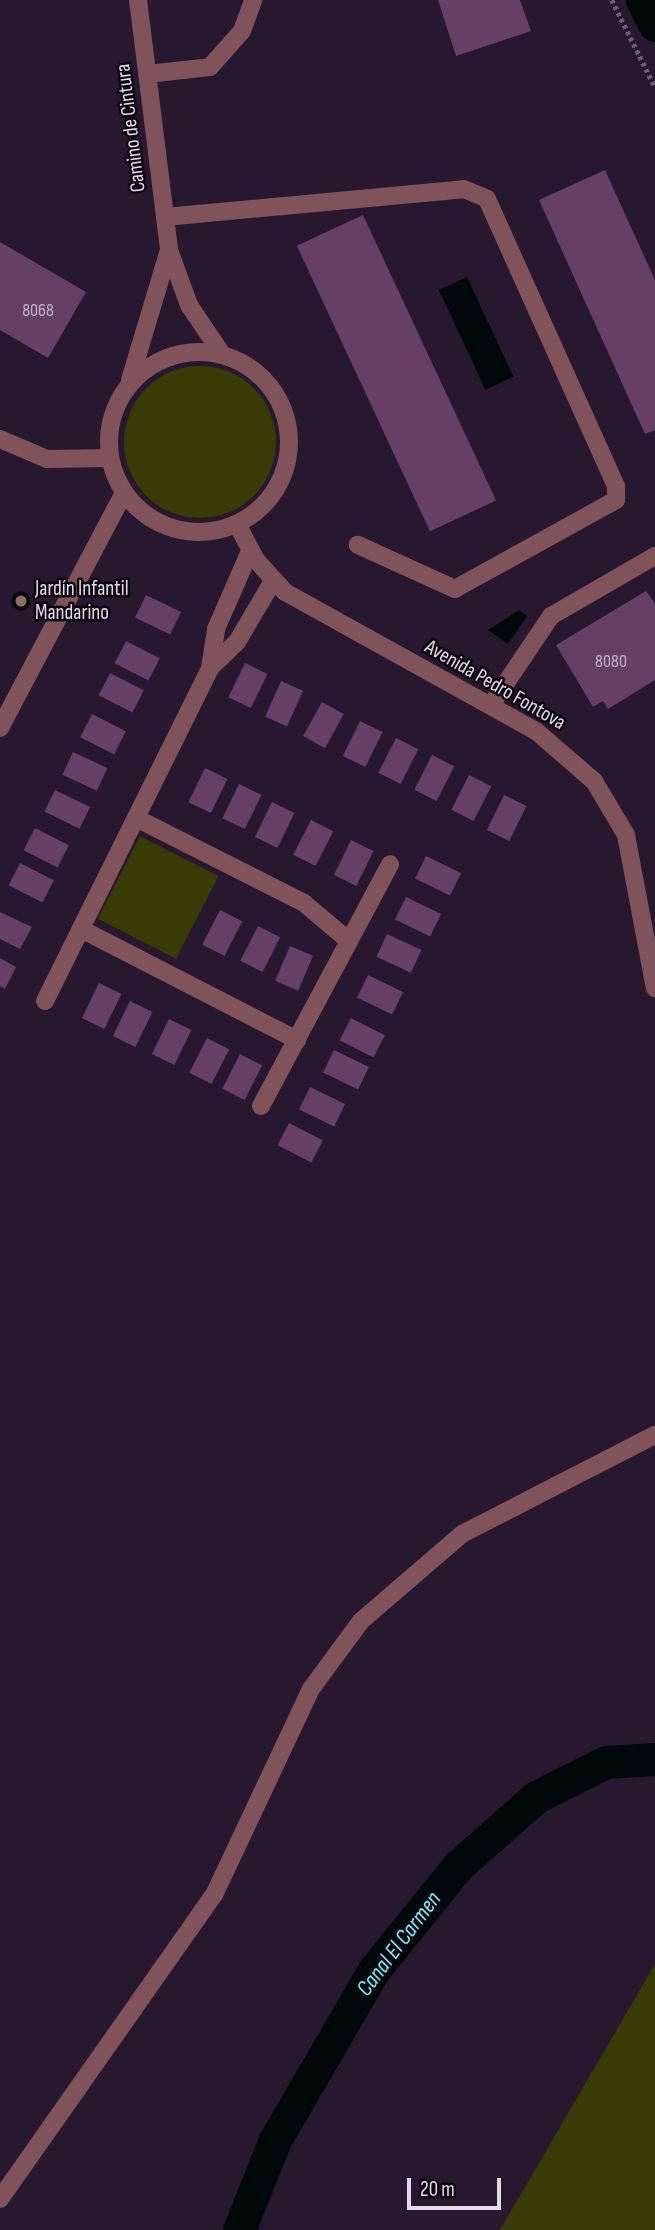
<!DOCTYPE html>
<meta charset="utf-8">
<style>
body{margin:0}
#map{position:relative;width:655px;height:2230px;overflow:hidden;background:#271830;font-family:"Sofia Sans Condensed",sans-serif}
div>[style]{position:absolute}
.green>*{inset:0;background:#383b03;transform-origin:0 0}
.round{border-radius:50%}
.water>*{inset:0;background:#000809;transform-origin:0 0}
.canal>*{height:33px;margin:-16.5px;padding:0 16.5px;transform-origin:16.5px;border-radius:16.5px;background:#000809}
.building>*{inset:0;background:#653f65;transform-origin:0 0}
.path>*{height:4.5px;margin-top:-2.25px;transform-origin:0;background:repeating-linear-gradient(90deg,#6b5e73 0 3.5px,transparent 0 7px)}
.minor>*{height:18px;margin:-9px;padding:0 9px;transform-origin:9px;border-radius:9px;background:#805259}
.minor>.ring{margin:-9px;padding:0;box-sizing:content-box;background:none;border:18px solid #805259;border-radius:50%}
.dots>*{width:19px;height:19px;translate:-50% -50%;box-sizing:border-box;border:4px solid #0c0610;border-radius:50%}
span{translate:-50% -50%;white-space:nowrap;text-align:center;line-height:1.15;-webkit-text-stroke:5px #0c0610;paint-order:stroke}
.number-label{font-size:18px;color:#c4b2c8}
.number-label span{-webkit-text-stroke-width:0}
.street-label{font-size:21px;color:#e3d9e9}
.poi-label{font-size:21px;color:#e3d9e9}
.left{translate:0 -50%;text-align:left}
.water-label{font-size:23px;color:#7af1f3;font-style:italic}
.scale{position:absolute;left:407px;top:2178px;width:94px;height:32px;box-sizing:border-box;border:4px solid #e3d9e9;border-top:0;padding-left:9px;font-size:21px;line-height:24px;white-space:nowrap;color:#e3d9e9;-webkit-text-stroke:5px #0c0610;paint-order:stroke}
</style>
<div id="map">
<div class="green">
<div class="round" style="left:124px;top:366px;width:152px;height:152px"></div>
<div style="left:140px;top:836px;width:88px;height:93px;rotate:27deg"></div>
<div style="clip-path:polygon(655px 1964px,655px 2230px,499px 2230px,504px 2223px)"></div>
</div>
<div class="water">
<div style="left:467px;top:277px;width:110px;height:31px;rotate:65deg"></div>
<div style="clip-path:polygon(519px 610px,527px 616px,508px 644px,488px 630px)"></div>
</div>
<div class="canal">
<div style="left:642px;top:0;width:28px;rotate:63deg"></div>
<div style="left:239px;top:2230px;width:97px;rotate:-68.2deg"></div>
<div style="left:275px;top:2140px;width:197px;rotate:-59.8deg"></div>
<div style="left:374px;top:1970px;width:134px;rotate:-51.1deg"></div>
<div style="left:458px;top:1866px;width:104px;rotate:-41.5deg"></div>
<div style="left:536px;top:1797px;width:78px;rotate:-26.6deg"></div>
<div style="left:606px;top:1762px;width:49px;rotate:-3.5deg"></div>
</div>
<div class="building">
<div style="clip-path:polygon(438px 0,520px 0,531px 31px,456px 56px)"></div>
<div style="clip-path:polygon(605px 170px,655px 280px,655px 430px,645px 434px,539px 200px)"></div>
<div style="left:363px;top:215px;width:315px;height:73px;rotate:65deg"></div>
<div style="clip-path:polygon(0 242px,86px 292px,48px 358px,0 330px)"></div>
<div style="clip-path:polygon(646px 591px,655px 603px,655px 680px,608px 709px,603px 701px,593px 707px,556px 645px)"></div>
<div style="left:146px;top:595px;width:39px;height:25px;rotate:26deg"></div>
<div style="left:126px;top:641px;width:38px;height:25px;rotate:27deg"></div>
<div style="left:245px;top:663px;width:25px;height:38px;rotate:26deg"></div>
<div style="left:110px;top:673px;width:38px;height:25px;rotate:27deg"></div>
<div style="left:281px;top:681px;width:24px;height:39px;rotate:24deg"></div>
<div style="left:322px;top:702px;width:25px;height:39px;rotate:29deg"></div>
<div style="left:92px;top:714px;width:38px;height:26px;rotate:27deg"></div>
<div style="left:360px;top:721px;width:25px;height:39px;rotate:26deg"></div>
<div style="left:396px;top:738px;width:25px;height:39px;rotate:27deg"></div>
<div style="left:73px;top:752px;width:38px;height:25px;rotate:25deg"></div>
<div style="left:432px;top:755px;width:25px;height:39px;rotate:27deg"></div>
<div style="left:205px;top:768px;width:25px;height:38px;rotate:26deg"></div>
<div style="left:469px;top:775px;width:25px;height:39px;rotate:27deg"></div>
<div style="left:239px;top:784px;width:25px;height:38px;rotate:26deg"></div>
<div style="left:55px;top:790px;width:39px;height:24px;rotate:26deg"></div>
<div style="left:504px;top:795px;width:25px;height:39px;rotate:26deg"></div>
<div style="left:272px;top:802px;width:25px;height:39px;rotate:26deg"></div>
<div style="left:311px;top:820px;width:25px;height:39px;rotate:27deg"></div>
<div style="left:35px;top:828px;width:38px;height:25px;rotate:27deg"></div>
<div style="left:351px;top:840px;width:25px;height:39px;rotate:26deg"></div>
<div style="left:426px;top:856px;width:39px;height:25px;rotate:26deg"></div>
<div style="left:20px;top:863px;width:38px;height:25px;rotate:27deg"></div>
<div style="left:406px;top:897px;width:39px;height:25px;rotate:26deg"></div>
<div style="left:220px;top:910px;width:25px;height:39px;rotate:27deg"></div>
<div style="clip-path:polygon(0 912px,32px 927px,20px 949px,0 939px)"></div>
<div style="left:258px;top:926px;width:25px;height:39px;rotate:27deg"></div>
<div style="left:387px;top:934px;width:38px;height:25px;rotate:25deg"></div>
<div style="left:290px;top:946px;width:25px;height:38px;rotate:23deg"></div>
<div style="clip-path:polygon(0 958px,16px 967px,5px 989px,0 986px)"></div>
<div style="left:368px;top:975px;width:39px;height:25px;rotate:26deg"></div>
<div style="left:99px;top:983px;width:25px;height:39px;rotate:26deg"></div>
<div style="left:130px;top:1001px;width:25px;height:39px;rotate:26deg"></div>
<div style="left:351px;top:1018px;width:38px;height:25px;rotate:27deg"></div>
<div style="left:169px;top:1019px;width:25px;height:39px;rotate:26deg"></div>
<div style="left:207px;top:1038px;width:25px;height:39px;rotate:27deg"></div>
<div style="left:334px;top:1050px;width:39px;height:25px;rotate:26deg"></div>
<div style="left:240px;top:1054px;width:25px;height:39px;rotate:27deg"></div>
<div style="left:310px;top:1087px;width:39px;height:25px;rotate:26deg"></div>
<div style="left:289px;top:1123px;width:38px;height:25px;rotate:27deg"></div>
</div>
<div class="path">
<div style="left:612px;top:0;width:97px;rotate:63.7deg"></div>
</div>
<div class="minor">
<div style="left:138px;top:0;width:252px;rotate:82.9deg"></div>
<div style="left:169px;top:250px;width:59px;rotate:70deg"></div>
<div style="left:189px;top:305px;width:59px;rotate:56deg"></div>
<div style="left:147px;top:74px;width:63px;rotate:-6.3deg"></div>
<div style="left:210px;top:67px;width:48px;rotate:-48.4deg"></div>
<div style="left:242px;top:31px;width:33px;rotate:-70deg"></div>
<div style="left:165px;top:217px;width:300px;rotate:-5.3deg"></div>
<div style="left:464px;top:189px;width:25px;rotate:23deg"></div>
<div style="left:487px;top:199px;width:315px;rotate:65.8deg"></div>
<div style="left:616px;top:486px;width:14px;rotate:90deg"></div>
<div style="left:616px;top:500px;width:184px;rotate:151.1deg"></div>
<div style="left:455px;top:589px;width:107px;rotate:-155.6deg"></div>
<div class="ring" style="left:109px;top:352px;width:162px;height:162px"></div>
<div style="left:130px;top:380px;width:133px;rotate:-73.3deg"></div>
<div style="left:0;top:439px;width:51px;rotate:23.1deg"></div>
<div style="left:47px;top:459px;width:63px;rotate:-0.9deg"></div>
<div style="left:237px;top:524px;width:41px;rotate:62.2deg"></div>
<div style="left:256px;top:560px;width:43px;rotate:47.8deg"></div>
<div style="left:285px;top:592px;width:287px;rotate:29deg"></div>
<div style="left:536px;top:731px;width:77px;rotate:40.8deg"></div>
<div style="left:594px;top:781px;width:63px;rotate:59.3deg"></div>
<div style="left:626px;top:835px;width:156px;rotate:79.3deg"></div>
<div style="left:210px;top:668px;width:37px;rotate:-44deg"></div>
<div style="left:237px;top:642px;width:71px;rotate:-59.5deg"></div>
<div style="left:491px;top:705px;width:107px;rotate:-56deg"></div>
<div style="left:551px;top:616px;width:120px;rotate:-30deg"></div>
<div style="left:0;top:728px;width:266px;rotate:-62.2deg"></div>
<div style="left:136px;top:818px;width:188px;rotate:26.8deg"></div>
<div style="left:304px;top:903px;width:59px;rotate:40.2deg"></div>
<div style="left:81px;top:929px;width:243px;rotate:27.2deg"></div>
<div style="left:45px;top:1001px;width:372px;rotate:-63.6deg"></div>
<div style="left:210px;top:668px;width:39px;rotate:-81deg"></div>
<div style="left:216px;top:629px;width:85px;rotate:-66.4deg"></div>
<div style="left:261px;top:1106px;width:274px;rotate:-61.9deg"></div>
<div style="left:0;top:2199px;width:372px;rotate:-54.9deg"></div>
<div style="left:214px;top:1895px;width:228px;rotate:-64.8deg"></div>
<div style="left:311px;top:1689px;width:84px;rotate:-53.7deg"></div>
<div style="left:361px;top:1621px;width:133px;rotate:-40.7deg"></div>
<div style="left:462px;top:1534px;width:217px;rotate:-27.2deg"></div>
</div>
<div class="dots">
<div style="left:21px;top:601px;background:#8d6e63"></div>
</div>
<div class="number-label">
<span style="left:38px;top:311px">8068</span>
<span style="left:611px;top:662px">8080</span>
</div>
<div class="street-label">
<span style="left:131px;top:128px;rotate:-97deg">Camino de Cintura</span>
<span style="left:495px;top:685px;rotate:30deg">Avenida Pedro Fontova</span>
</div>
<div class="poi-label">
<span class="left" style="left:35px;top:601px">Jardín Infantil<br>Mandarino</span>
</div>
<div class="water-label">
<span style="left:399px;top:1944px;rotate:-53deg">Canal El Carmen</span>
</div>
<div class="scale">20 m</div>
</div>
